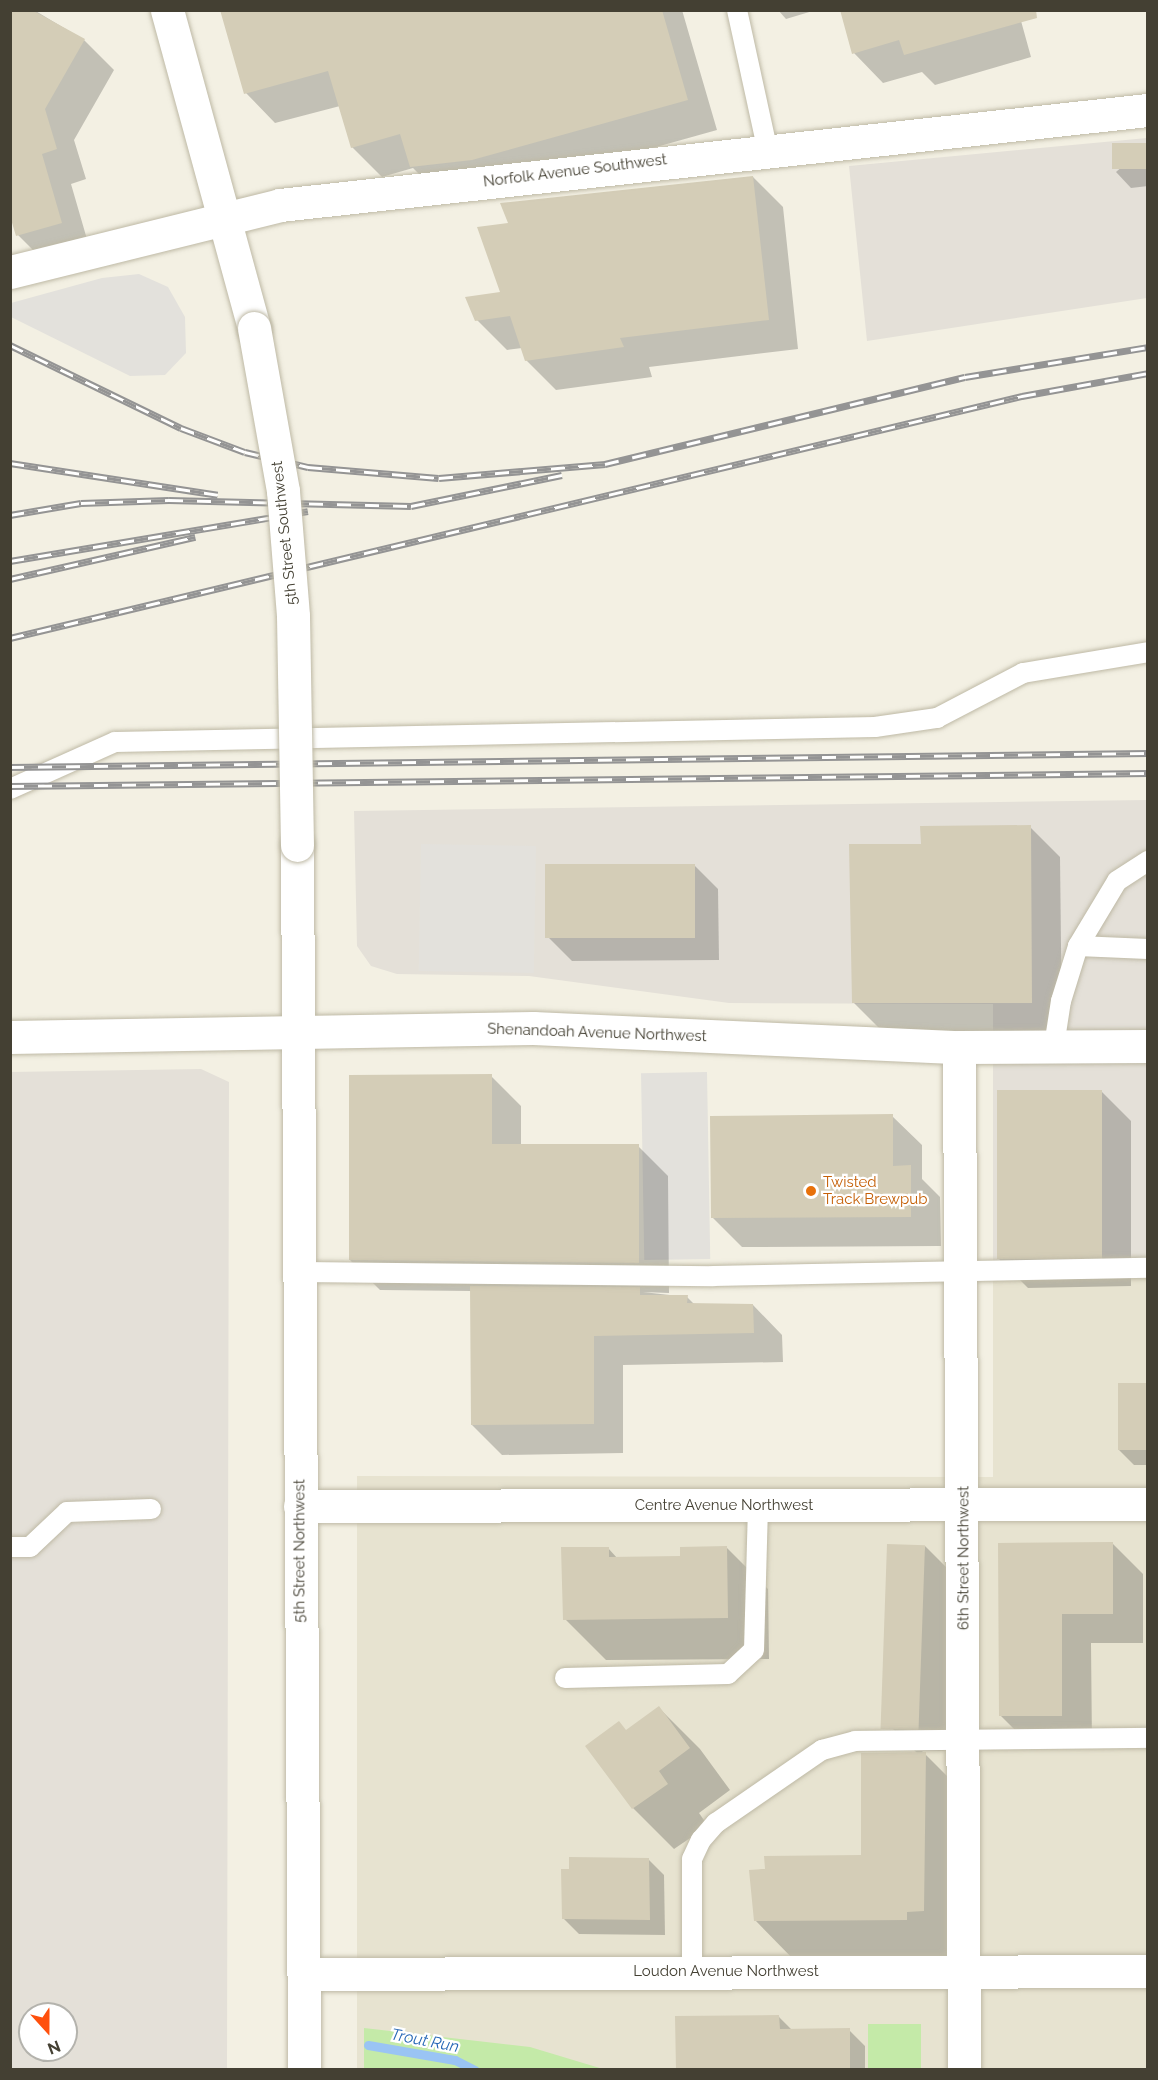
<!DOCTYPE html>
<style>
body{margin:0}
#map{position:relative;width:1158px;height:2080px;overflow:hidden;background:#f3f0e3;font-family:Raleway,sans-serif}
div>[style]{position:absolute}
.residential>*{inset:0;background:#e7e3d0}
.industrial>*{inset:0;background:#e4e0d8}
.green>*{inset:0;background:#c4eaa8;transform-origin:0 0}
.parking>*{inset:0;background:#e3e1dc;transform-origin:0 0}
.shadow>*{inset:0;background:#0003}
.stream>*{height:9px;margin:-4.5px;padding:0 4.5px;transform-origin:4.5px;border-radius:4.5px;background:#9ac4f4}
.building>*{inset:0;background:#d4cdb7;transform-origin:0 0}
.roads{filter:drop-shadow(0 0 2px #beb9a5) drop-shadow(0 0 2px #beb9a5)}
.service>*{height:20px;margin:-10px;padding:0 10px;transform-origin:10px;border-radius:10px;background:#fff}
.minor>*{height:33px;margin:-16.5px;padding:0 16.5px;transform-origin:16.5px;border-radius:16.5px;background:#fff}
.tertiary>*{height:33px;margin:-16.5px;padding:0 16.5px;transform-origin:16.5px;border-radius:16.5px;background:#fff}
.rail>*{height:7px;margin-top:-3.5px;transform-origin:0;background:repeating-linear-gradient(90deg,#fff 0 14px,#949494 0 28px);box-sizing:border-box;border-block:2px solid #949494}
.bridges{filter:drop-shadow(0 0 2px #beb9a5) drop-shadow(0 0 2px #beb9a5)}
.tertiary-bridge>*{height:33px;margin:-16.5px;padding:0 16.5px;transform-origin:16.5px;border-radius:16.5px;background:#fff}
.dots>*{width:16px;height:16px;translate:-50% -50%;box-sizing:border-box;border:3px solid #fff;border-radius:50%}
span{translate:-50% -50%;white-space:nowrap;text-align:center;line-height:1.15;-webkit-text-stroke:4.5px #fff;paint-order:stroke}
.street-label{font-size:15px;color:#444033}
.food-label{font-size:15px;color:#c56008}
.left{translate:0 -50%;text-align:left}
.water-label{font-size:16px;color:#2667b6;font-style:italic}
.frame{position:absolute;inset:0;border:12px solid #444033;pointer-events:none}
.north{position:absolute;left:18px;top:2002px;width:60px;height:60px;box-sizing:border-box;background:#fff;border:2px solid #b4b3ad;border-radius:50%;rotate:159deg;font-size:16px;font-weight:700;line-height:24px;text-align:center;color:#444033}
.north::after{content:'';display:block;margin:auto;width:21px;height:27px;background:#ff500d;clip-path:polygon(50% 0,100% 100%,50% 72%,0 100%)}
</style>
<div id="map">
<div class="residential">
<div style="clip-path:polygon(1147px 1264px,1147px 2069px,357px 2069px,357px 1476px,993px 1477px,993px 1265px)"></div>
</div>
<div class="industrial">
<div style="clip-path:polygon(1147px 138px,1147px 298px,867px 341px,849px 166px)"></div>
<div style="clip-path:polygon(1147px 800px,1147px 1264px,993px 1265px,993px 1004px,729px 1003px,529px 976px,397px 974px,371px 966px,357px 946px,354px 811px)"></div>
<div style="clip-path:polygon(evenodd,201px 1069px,229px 1082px,227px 2069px,11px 2069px,10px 1072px,201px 1069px,30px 2014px,66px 2014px,66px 2050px,30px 2050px,30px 2014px)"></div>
</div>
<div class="green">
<div style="left:868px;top:2024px;width:53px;height:45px"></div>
<div style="clip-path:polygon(364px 2028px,530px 2047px,603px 2069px,364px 2069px)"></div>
</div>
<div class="parking">
<div style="clip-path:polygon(139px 274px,168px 287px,185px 317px,186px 353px,165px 375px,130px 376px,11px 317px,11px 303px,102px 278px)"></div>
<div style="left:421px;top:844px;width:115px;height:127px;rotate:1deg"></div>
<div style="left:707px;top:1072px;width:187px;height:66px;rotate:89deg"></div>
</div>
<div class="shadow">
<div style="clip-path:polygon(10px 10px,34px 10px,84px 40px,114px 70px,74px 140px,86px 179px,71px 184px,91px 253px,48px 265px,18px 235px)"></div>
<div style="clip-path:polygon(221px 10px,682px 10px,717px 130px,503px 190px,441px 196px,413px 168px,382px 177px,352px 147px,340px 106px,275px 123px,246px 93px)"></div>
<div style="clip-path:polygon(778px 10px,816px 10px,786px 19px)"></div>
<div style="clip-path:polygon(842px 10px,1018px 10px,1031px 57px,935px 85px,922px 72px,883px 83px,854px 53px)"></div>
<div style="clip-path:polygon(1148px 144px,1148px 186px,1131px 188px,1116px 172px)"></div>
<div style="clip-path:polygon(753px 177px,783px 207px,798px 349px,649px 367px,652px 377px,556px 390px,526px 360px,522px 348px,507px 350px,477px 320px,502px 293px)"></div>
<div style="clip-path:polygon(1030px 827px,1060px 857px,1062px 1032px,884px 1033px,854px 1003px,922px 846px)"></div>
<div style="clip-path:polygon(695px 866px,718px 889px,719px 960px,572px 961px,549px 938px)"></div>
<div style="clip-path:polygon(491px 1076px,521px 1106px,521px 1146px,638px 1146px,668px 1176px,669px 1293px,643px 1292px,687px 1297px,695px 1305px,753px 1305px,782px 1335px,783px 1362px,623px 1365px,623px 1453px,502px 1455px,472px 1425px,471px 1291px,380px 1290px,350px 1260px)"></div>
<div style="clip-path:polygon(1101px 1091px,1131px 1121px,1131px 1286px,1028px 1288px,998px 1258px)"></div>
<div style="clip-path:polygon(892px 1116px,922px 1145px,922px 1179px,940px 1197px,941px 1246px,742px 1247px,712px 1217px)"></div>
<div style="clip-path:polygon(1148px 1384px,1148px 1465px,1134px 1465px,1119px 1450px)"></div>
<div style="clip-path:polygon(999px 1544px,1113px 1544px,1143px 1574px,1143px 1643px,1091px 1643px,1092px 1745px,1030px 1745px,1000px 1715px)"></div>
<div style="clip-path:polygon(925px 1546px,948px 1569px,948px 1751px,922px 1751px,966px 1795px,948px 1961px,796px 1962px,755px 1920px,751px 1871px,863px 1856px,918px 1754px,892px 1728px)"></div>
<div style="clip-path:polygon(608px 1548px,618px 1559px,681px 1557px,727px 1548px,768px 1589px,769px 1659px,606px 1660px,565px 1619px)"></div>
<div style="clip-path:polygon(659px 1708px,700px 1749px,730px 1790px,699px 1813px,708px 1826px,674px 1849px,633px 1808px,627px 1732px)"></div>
<div style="clip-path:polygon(648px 1859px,664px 1875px,665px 1935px,579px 1934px,564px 1919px)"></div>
<div style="clip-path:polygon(779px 2017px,793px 2031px,849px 2030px,865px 2046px,865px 2070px,677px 2070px)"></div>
</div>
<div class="stream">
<div style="left:368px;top:2045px;width:88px;rotate:9.8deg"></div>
<div style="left:455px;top:2060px;width:22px;rotate:27deg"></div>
</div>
<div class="building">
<div style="clip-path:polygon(10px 10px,32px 10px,85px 39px,45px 109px,57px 149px,42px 154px,62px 223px,16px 236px,10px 216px)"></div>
<div style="clip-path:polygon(220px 10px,662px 10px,688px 100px,472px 160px,410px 167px,400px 134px,351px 148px,328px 71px,244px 94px)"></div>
<div style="clip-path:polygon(840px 10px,1036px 10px,1037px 18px,904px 55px,899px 40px,852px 54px)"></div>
<div style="left:1148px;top:143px;width:26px;height:36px;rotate:90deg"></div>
<div style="clip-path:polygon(753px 176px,769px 320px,620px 338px,624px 347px,525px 361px,510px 316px,475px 321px,465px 297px,500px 292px,477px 227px,508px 223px,500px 203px)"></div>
<div style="clip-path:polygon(1031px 825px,1032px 1003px,852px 1003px,849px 844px,921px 844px,920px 826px)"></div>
<div style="left:545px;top:864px;width:150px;height:74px"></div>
<div style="clip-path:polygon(492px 1074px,492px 1144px,639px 1144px,639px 1263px,349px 1260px,349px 1075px)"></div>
<div style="left:997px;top:1090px;width:105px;height:169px"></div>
<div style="clip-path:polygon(893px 1114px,893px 1166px,911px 1165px,911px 1217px,711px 1218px,710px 1116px)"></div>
<div style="clip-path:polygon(470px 1286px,640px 1287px,640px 1295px,688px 1295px,687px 1303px,753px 1304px,754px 1333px,594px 1336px,594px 1424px,471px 1425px)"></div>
<div style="left:1118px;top:1383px;width:30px;height:67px"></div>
<div style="clip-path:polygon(1113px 1542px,1113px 1614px,1062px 1614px,1062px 1716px,999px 1716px,998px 1543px)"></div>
<div style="left:887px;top:1544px;width:38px;height:185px;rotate:2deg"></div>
<div style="clip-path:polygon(727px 1546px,728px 1618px,563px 1620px,561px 1547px,609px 1547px,609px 1557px,680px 1556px,680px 1547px)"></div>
<div style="clip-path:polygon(659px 1706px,690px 1748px,659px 1771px,668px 1784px,632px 1809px,585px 1746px,619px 1721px,626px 1730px)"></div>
<div style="clip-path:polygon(926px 1752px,924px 1911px,907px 1912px,907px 1920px,754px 1921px,749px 1870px,765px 1869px,764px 1856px,861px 1855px,861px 1753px)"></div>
<div style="clip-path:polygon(569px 1857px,649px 1858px,650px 1920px,562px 1919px,561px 1869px,569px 1869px)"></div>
<div style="clip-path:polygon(779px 2015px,780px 2029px,850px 2028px,850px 2070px,676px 2070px,675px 2016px)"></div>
</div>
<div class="roads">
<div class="service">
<div style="left:737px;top:10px;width:141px;rotate:77.7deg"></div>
<div style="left:10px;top:789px;width:115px;rotate:-24.1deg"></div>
<div style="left:115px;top:742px;width:760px;rotate:-1.13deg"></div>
<div style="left:875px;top:727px;width:63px;rotate:-8.3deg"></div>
<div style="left:937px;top:718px;width:97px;rotate:-27.6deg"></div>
<div style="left:1023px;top:673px;width:127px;rotate:-9.5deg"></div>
<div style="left:1078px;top:946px;width:70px;rotate:2.5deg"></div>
<div style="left:1054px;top:1046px;width:46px;rotate:-81.2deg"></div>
<div style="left:1061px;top:1001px;width:58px;rotate:-72.8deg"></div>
<div style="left:1078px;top:946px;width:76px;rotate:-59deg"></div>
<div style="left:1117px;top:881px;width:37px;rotate:-33deg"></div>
<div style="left:300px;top:1272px;width:413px;rotate:0.6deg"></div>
<div style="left:713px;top:1276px;width:435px;rotate:-1.1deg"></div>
<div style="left:10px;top:1547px;width:20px"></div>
<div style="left:30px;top:1547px;width:51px;rotate:-43.4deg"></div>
<div style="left:67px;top:1512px;width:84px;rotate:-2deg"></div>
<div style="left:565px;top:1678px;width:163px;rotate:-1.4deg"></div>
<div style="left:728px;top:1674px;width:35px;rotate:-43deg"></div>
<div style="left:754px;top:1650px;width:144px;rotate:-88.4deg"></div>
<div style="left:692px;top:1971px;width:112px;rotate:-90deg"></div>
<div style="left:692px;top:1859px;width:21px;rotate:-65deg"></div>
<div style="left:701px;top:1840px;width:23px;rotate:-49deg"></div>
<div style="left:716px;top:1823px;width:129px;rotate:-34.6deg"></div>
<div style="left:822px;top:1750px;width:34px;rotate:-15deg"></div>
<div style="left:855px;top:1741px;width:293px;rotate:-0.6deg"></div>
</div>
<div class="minor">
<div style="left:10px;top:272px;width:278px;rotate:-13.9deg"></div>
<div style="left:280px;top:205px;width:873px;rotate:-6.25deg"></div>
<div style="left:959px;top:1047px;width:1023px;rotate:89.72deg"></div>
<div style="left:300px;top:1506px;width:848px;rotate:-0.14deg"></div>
<div style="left:304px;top:1974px;width:844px;rotate:-0.2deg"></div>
</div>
<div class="tertiary">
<div style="left:167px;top:10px;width:330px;rotate:74.7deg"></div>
<div style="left:297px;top:845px;width:1225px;rotate:89.67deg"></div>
<div style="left:10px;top:1037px;width:523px;rotate:-0.99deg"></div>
<div style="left:533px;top:1028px;width:426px;rotate:2.6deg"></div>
<div style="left:959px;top:1047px;width:189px;rotate:-0.3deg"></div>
</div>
</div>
<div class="rail">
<div style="left:10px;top:345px;width:190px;rotate:25.9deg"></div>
<div style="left:181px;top:428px;width:68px;rotate:20.6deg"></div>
<div style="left:245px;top:452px;width:65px;rotate:13.4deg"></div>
<div style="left:308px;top:467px;width:131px;rotate:4.8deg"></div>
<div style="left:439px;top:478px;width:167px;rotate:-4.8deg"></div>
<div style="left:605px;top:464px;width:370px;rotate:-13.6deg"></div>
<div style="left:965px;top:377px;width:185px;rotate:-9.3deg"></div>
<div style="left:10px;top:463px;width:210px;rotate:8.7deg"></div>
<div style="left:10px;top:515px;width:72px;rotate:-9.6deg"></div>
<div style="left:81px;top:503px;width:88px;rotate:-2deg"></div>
<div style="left:169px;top:500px;width:242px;rotate:1.4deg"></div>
<div style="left:411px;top:506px;width:154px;rotate:-11.6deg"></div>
<div style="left:10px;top:561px;width:302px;rotate:-9.5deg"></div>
<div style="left:10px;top:579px;width:190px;rotate:-12.8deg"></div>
<div style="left:10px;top:638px;width:1041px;rotate:-13.45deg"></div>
<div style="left:1022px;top:396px;width:128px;rotate:-10.3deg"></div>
<div style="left:10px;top:767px;width:1138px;rotate:-0.7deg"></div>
<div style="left:10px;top:786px;width:1138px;rotate:-0.65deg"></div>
</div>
<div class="bridges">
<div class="tertiary-bridge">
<div style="left:254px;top:328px;width:166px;rotate:79.9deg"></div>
<div style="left:283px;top:491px;width:125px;rotate:85.4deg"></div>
<div style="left:293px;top:616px;width:229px;rotate:89deg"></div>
</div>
</div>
<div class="dots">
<div style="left:811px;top:1191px;background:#e8710a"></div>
</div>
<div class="street-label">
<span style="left:575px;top:171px;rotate:-7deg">Norfolk Avenue Southwest</span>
<span style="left:285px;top:533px;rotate:-96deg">5th Street Southwest</span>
<span style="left:597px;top:1033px;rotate:2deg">Shenandoah Avenue Northwest</span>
<span style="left:724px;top:1506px">Centre Avenue Northwest</span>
<span style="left:300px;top:1551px;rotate:-90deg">5th Street Northwest</span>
<span style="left:964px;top:1558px;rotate:-90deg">6th Street Northwest</span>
<span style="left:726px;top:1972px">Loudon Avenue Northwest</span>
</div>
<div class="food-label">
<span class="left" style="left:823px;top:1191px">Twisted<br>Track Brewpub</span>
</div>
<div class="water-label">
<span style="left:425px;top:2041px;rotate:11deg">Trout Run</span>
</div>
<div class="frame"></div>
<div class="north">N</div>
</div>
